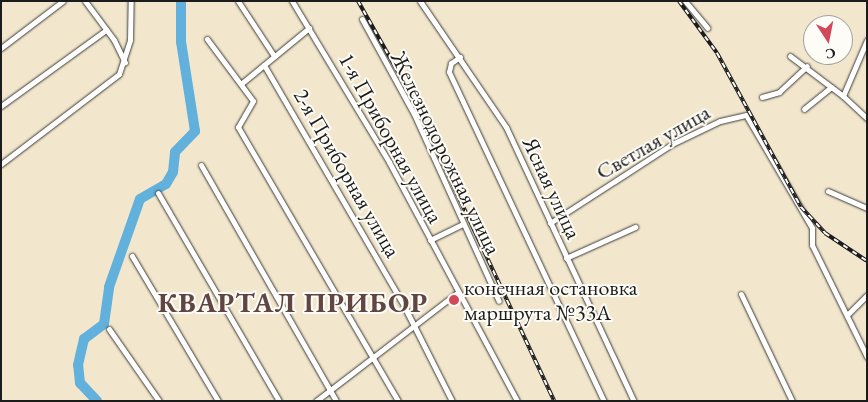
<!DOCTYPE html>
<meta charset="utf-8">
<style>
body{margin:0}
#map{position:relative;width:868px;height:402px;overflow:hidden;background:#f2e7cd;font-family:"EB Garamond",serif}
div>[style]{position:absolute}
.river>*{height:10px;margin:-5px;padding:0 5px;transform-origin:5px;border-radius:5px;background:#61b1dc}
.roads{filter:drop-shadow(0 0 1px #3c3a37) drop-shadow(0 0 1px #3c3a37)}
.minor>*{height:5px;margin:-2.5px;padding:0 2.5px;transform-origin:2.5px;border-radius:2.5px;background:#fff}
.rail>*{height:4px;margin-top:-2px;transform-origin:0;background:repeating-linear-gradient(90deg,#fdfcf7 0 5.5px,#1c1c1c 0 11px);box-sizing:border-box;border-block:1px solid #1c1c1c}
.dots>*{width:14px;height:14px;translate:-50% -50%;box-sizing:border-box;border:2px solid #fdfcf7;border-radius:50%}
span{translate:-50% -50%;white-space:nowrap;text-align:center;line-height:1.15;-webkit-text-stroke:4px #fdfcf7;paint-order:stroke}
.street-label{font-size:22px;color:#1c1c1c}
.poi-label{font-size:22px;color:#1c1c1c}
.left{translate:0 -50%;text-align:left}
.district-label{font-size:28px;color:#604542;font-weight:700;letter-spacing:1px}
.frame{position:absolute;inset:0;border:2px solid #1c1c1c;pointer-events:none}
.north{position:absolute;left:803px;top:15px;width:50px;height:50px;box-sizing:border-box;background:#fdfcf7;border:1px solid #a3a29f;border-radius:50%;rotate:169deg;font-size:14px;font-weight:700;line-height:20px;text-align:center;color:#1c1c1c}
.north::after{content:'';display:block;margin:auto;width:18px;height:22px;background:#d1495b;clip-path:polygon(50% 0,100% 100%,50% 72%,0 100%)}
</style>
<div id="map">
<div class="river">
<div style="left:97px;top:401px;width:25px;rotate:-133deg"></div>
<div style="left:80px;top:383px;width:18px;rotate:-96deg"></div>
<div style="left:78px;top:365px;width:27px;rotate:-77deg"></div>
<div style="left:84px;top:339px;width:25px;rotate:-37deg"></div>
<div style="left:104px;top:324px;width:37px;rotate:-82deg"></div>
<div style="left:109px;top:287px;width:93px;rotate:-70.6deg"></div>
<div style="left:140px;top:199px;width:30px;rotate:-30deg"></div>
<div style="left:166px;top:184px;width:14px;rotate:-60deg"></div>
<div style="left:173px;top:172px;width:20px;rotate:-84deg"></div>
<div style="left:175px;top:152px;width:29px;rotate:-46deg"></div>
<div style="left:195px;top:131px;width:90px;rotate:-98.9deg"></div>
<div style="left:181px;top:42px;width:41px;rotate:-90deg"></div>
</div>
<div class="roads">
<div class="minor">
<div style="left:85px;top:1px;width:49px;rotate:53.4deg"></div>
<div style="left:114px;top:40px;width:25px;rotate:64deg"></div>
<div style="left:238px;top:1px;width:66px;rotate:56.8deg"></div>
<div style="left:292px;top:1px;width:188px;rotate:58.9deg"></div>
<div style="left:389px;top:162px;width:271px;rotate:61.8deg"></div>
<div style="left:420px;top:1px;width:153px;rotate:55.7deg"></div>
<div style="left:506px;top:127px;width:302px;rotate:65deg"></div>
<div style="left:685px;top:1px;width:35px;rotate:50deg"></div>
<div style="left:362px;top:19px;width:108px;rotate:61.3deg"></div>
<div style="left:414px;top:114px;width:205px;rotate:65.6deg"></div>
<div style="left:207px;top:39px;width:77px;rotate:53.4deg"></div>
<div style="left:253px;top:101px;width:30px;rotate:120deg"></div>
<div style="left:238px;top:127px;width:317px;rotate:59.7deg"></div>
<div style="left:867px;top:40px;width:61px;rotate:113.2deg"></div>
<div style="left:843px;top:96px;width:33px;rotate:43deg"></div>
<div style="left:1px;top:48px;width:78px;rotate:-37.2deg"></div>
<div style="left:790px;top:56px;width:66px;rotate:37deg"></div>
<div style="left:460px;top:57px;width:11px;rotate:146deg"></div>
<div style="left:451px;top:63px;width:9px;rotate:103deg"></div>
<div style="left:449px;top:72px;width:364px;rotate:64.8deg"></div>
<div style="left:264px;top:65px;width:279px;rotate:59.8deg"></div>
<div style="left:404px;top:306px;width:106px;rotate:63.2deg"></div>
<div style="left:242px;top:83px;width:87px;rotate:-39.4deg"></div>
<div style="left:762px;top:97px;width:18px;rotate:-16deg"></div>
<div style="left:779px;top:92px;width:38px;rotate:-43deg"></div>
<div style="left:1px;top:106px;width:130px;rotate:-35.9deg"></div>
<div style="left:804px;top:109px;width:35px;rotate:-39deg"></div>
<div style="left:1px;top:164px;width:148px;rotate:-37.3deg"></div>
<div style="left:119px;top:74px;width:36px;rotate:-72deg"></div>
<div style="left:130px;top:40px;width:39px;rotate:-89deg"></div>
<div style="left:201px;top:165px;width:272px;rotate:60.2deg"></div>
<div style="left:828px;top:191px;width:43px;rotate:23.6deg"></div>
<div style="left:158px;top:193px;width:241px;rotate:59.8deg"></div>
<div style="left:550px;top:223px;width:145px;rotate:-32.9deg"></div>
<div style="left:672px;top:144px;width:53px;rotate:-25.6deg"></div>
<div style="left:720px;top:121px;width:27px;rotate:-13deg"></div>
<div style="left:746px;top:115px;width:131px;rotate:59.7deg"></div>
<div style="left:812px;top:228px;width:17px;rotate:90deg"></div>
<div style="left:812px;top:245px;width:125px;rotate:63.8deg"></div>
<div style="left:430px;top:240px;width:37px;rotate:-26deg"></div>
<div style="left:132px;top:256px;width:169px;rotate:59.3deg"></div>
<div style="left:566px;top:258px;width:76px;rotate:-24.2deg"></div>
<div style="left:741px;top:294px;width:119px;rotate:64.5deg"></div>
<div style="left:847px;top:315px;width:28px;rotate:-45deg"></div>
<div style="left:109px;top:329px;width:88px;rotate:55.2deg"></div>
<div style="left:316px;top:401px;width:178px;rotate:-37.5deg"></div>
</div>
</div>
<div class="rail">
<div style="left:358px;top:1px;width:103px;rotate:60.5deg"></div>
<div style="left:409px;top:91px;width:342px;rotate:64.9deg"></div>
<div style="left:679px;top:1px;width:64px;rotate:53.8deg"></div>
<div style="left:717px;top:53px;width:175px;rotate:61.4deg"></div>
<div style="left:801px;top:207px;width:35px;rotate:47deg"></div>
<div style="left:825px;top:233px;width:50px;rotate:33.7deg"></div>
</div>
<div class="dots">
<div style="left:454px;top:300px;background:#d1495b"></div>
</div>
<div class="street-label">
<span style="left:391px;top:138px;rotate:61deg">1-я Приборная улица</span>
<span style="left:653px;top:142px;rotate:-30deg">Светлая улица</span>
<span style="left:446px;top:153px;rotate:64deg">Железнодорожная улица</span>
<span style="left:347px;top:173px;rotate:60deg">2-я Приборная улица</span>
<span style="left:552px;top:188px;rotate:65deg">Ясная улица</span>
</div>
<div class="poi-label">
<span class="left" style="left:464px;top:300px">конечная остановка<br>маршрута №33А</span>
</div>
<div class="district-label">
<span style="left:293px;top:302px">КВАРТАЛ ПРИБОР</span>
</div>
<div class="frame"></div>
<div class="north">С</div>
</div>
